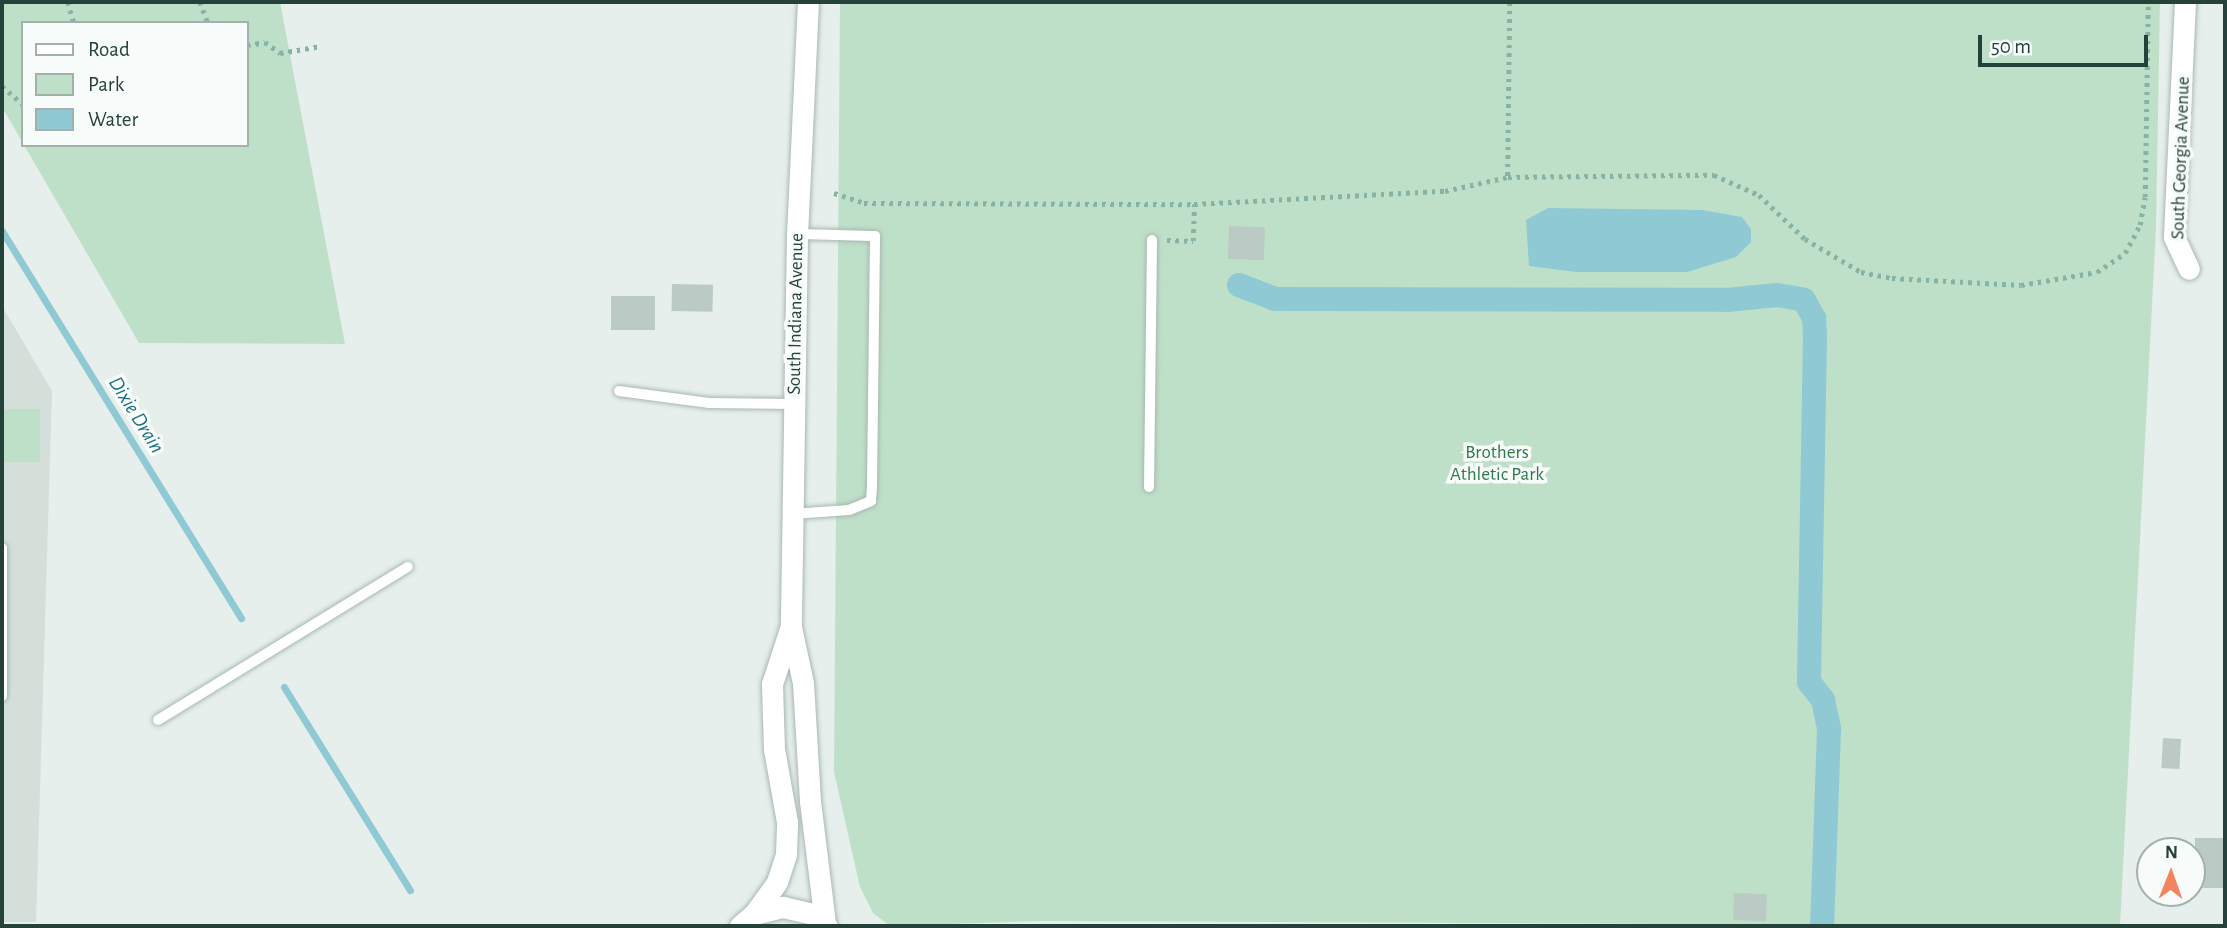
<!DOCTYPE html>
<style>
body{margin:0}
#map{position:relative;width:2227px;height:928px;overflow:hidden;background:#e6efeb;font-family:"Alegreya Sans",sans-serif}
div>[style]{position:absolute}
.built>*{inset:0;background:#d4dfda}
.green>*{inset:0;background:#bfe0c8;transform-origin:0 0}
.water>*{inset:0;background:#8ec9d4}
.stream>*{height:7px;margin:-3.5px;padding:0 3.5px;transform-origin:3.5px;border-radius:3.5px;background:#8ec9d4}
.canal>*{height:24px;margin:-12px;padding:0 12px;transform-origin:12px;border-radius:12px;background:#8ec9d4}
.building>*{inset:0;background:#bbcac4;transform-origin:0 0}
.path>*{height:4.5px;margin-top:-2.25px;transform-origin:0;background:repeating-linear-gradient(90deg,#86b3a5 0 3.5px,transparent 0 8.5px)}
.roads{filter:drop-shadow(0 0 2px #a8b8b2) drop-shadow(0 0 2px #a8b8b2)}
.lane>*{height:10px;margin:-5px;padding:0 5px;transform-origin:5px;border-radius:5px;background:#fff}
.street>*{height:21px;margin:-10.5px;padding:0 10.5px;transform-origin:10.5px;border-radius:10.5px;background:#fff}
.secondary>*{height:21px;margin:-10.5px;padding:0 10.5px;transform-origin:10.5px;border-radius:10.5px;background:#fff}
span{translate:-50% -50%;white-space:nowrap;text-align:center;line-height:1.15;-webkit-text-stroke:7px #f7fbf9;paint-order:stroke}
.street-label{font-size:19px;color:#24423a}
.park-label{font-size:19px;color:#2d7a4b}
.water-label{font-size:21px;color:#1c6f80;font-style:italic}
.frame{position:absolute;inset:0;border:4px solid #24423a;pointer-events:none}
.legend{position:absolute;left:21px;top:21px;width:228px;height:126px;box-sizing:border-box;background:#f7fbf9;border:2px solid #a3b1ad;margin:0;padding:9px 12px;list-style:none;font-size:21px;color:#24423a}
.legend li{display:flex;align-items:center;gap:14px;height:35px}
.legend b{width:35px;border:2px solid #a3b1ad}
.north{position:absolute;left:2136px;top:837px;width:70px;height:70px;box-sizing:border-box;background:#f7fbf9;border:2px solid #a3b1ad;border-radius:50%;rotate:1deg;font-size:19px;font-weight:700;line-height:28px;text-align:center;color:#24423a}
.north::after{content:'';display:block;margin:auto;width:24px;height:32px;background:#f4845f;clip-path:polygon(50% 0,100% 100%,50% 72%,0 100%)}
.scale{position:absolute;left:1978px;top:35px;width:170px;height:32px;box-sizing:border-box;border:4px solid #24423a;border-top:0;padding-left:9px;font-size:21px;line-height:24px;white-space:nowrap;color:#24423a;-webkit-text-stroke:5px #f7fbf9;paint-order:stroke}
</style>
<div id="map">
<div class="built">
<div style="clip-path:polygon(2px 306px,52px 391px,36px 922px,2px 922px)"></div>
</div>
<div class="green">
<div style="clip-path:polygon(2px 2px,280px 2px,345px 344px,139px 343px,24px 145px,247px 145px,247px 23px,23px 23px,23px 143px,2px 107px)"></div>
<div style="clip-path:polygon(840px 2px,2160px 2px,2156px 228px,2120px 926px,1042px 921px,890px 926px,873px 913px,860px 887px,834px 772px)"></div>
<div style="left:2px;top:409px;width:38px;height:53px"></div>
</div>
<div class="water">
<div style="clip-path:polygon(1548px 208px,1702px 210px,1742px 217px,1751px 229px,1751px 242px,1736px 257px,1687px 272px,1576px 272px,1529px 266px,1526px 220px)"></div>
</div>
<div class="stream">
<div style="left:2px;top:231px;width:455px;rotate:58.3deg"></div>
<div style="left:284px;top:687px;width:239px;rotate:58.2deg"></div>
</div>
<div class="canal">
<div style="left:1239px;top:285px;width:39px;rotate:21deg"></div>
<div style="left:1275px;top:299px;width:452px;rotate:0.1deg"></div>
<div style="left:1727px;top:300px;width:50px;rotate:-5.7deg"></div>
<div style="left:1777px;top:295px;width:27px;rotate:10deg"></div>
<div style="left:1804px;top:300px;width:21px;rotate:61deg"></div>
<div style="left:1814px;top:318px;width:18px;rotate:87deg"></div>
<div style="left:1815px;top:336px;width:346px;rotate:91deg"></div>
<div style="left:1809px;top:682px;width:23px;rotate:52deg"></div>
<div style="left:1823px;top:700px;width:30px;rotate:78deg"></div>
<div style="left:1829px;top:729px;width:197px;rotate:92deg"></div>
</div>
<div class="building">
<div style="left:1229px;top:226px;width:36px;height:33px;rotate:2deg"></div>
<div style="left:672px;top:284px;width:41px;height:27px;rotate:1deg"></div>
<div style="left:611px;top:296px;width:44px;height:34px"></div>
<div style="left:2163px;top:738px;width:18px;height:30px;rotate:3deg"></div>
<div style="left:2195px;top:838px;width:30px;height:50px"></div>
<div style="left:1734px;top:893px;width:33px;height:27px;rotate:2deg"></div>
</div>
<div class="path">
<div style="left:68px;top:2px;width:22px;rotate:74deg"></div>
<div style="left:200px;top:2px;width:22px;rotate:69deg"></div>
<div style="left:1510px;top:2px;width:175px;rotate:90.7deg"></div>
<div style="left:1508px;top:177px;width:206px;rotate:-0.6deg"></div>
<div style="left:1714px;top:175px;width:49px;rotate:24deg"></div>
<div style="left:1759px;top:195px;width:64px;rotate:43.7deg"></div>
<div style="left:1805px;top:239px;width:65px;rotate:30.5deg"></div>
<div style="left:1861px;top:272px;width:32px;rotate:11deg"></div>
<div style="left:1892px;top:278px;width:129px;rotate:3.1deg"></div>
<div style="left:2021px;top:285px;width:77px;rotate:-9.7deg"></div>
<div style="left:2097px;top:272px;width:34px;rotate:-34deg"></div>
<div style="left:2125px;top:253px;width:32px;rotate:-62deg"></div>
<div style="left:2140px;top:225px;width:28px;rotate:-80deg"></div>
<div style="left:2145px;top:197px;width:195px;rotate:-89.1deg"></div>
<div style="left:247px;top:45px;width:18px;rotate:-9deg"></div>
<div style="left:265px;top:42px;width:19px;rotate:36deg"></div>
<div style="left:280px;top:53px;width:42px;rotate:-9.7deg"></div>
<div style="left:2px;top:86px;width:28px;rotate:41deg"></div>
<div style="left:834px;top:193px;width:32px;rotate:18deg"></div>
<div style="left:864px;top:203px;width:330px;rotate:0.2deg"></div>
<div style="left:1194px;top:204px;width:251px;rotate:-3deg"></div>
<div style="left:1445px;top:191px;width:65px;rotate:-12.5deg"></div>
<div style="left:1167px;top:240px;width:26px;rotate:2deg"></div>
<div style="left:1193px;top:241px;width:37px;rotate:-88deg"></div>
</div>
<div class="roads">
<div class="lane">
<div style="left:619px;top:391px;width:91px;rotate:7.6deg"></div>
<div style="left:709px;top:403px;width:85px;rotate:0.7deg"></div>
<div style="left:1149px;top:487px;width:247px;rotate:-89.3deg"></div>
<div style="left:792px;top:514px;width:57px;rotate:-4deg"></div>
<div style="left:849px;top:510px;width:24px;rotate:-22deg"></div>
<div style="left:871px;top:501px;width:16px;rotate:-86deg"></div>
<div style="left:872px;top:485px;width:249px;rotate:-89.3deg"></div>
<div style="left:875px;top:236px;width:78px;rotate:-178.5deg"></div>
<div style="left:2px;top:548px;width:148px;rotate:90deg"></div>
<div style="left:158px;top:720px;width:293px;rotate:-31.5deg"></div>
</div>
<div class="street">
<div style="left:2185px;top:2px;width:235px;rotate:92.7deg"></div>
<div style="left:2174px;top:237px;width:35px;rotate:65deg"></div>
</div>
<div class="secondary">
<div style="left:808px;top:2px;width:232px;rotate:92.7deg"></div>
<div style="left:797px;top:234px;width:393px;rotate:90.9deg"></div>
<div style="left:791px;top:627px;width:57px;rotate:77.9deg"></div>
<div style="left:803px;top:683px;width:118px;rotate:86.6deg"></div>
<div style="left:810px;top:801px;width:123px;rotate:83deg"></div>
<div style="left:754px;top:914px;width:39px;rotate:-54deg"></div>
<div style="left:777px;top:882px;width:29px;rotate:-72deg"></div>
<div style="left:786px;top:854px;width:32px;rotate:-88deg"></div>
<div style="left:787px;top:822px;width:74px;rotate:-100.1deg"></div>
<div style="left:774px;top:749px;width:65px;rotate:-91.8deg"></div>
<div style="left:772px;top:684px;width:58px;rotate:-71.9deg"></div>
<div style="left:740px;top:926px;width:18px;rotate:-41deg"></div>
<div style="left:754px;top:914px;width:30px;rotate:-14deg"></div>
<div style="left:783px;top:907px;width:31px;rotate:13deg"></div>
<div style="left:813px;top:914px;width:18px;rotate:41deg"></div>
</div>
</div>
<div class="street-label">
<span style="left:2181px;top:158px;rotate:-88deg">South Georgia Avenue</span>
<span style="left:796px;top:314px;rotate:-89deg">South Indiana Avenue</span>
</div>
<div class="park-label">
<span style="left:1497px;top:464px">Brothers<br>Athletic Park</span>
</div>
<div class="water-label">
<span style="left:136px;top:415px;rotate:58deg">Dixie Drain</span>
</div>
<div class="frame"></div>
<ul class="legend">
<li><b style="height:9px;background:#fff"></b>Road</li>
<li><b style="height:19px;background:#bfe0c8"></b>Park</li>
<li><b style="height:19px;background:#8ec9d4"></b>Water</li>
</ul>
<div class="north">N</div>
<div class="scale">50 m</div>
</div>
